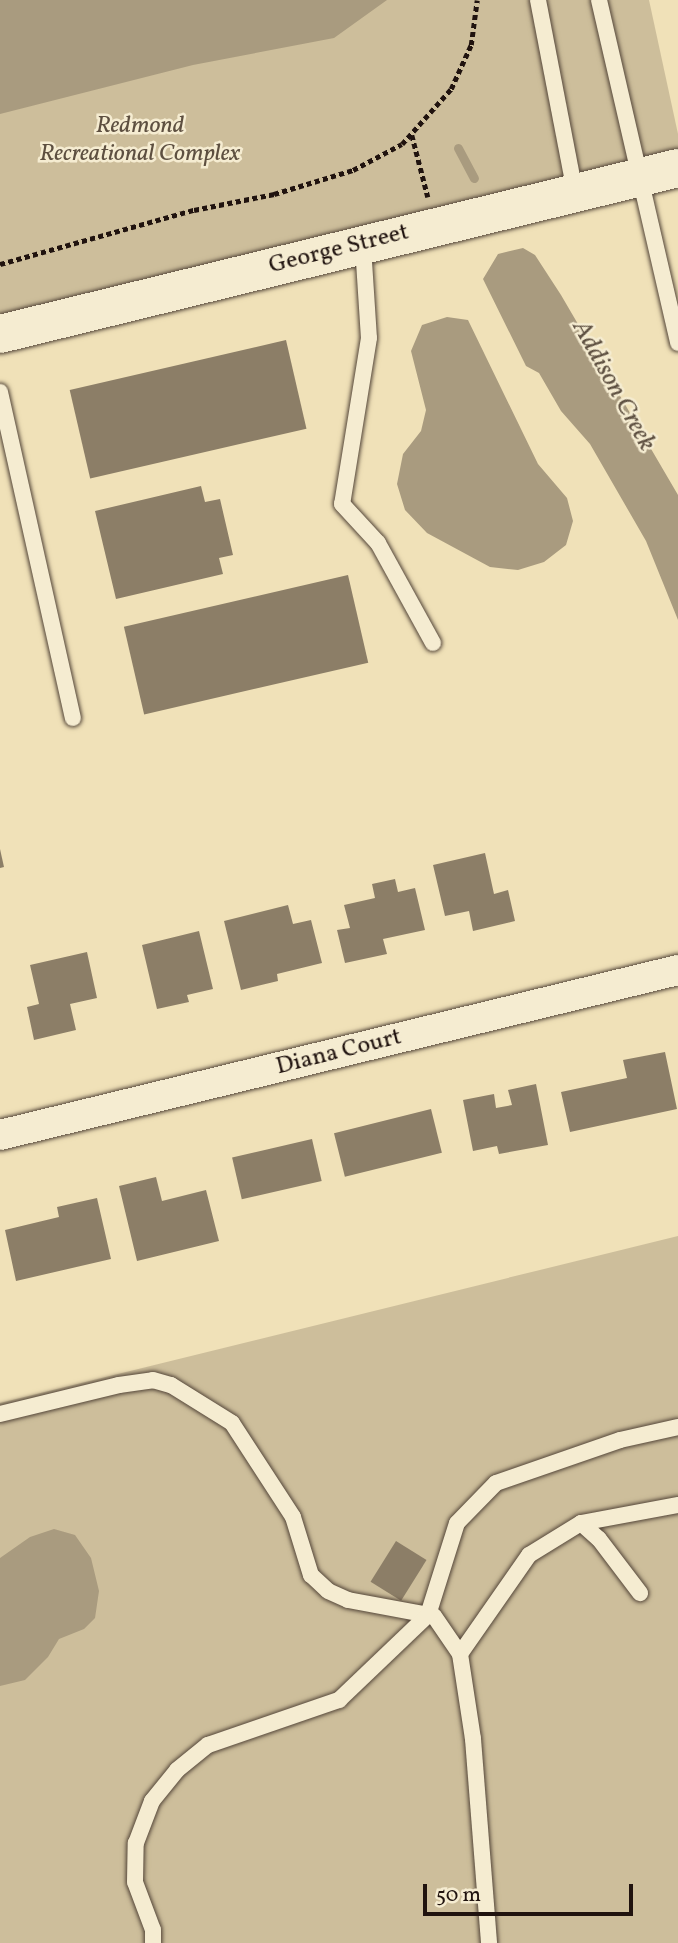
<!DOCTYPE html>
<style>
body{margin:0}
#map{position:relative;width:678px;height:1943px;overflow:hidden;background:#f0e1b8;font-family:Vollkorn,serif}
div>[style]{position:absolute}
.green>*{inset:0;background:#cdbe9b}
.water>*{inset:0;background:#a99b7f}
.stream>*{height:9px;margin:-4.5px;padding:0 4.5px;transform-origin:4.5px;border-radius:4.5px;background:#a99b7f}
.building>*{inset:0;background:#8c7e67;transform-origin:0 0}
.path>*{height:4.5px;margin-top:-2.25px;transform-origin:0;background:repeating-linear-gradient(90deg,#20130f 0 5px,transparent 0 8.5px)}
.roads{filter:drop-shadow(0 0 2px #544639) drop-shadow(0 0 2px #544639)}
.lane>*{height:16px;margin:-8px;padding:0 8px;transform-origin:8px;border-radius:8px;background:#f5ecd1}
.street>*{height:30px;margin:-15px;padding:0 15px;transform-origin:15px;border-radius:15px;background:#f5ecd1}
.secondary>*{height:38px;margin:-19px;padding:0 19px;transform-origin:19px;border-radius:19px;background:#f5ecd1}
span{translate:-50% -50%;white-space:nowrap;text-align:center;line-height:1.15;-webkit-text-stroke:5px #f5ecd1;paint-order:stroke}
.park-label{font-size:24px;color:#5d4f40;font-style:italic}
.street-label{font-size:24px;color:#20130f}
.water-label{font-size:26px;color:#5e5041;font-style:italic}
.scale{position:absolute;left:423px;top:1884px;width:210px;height:32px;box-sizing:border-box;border:4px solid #20130f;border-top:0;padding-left:9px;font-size:21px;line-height:24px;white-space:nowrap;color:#20130f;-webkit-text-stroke:5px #f5ecd1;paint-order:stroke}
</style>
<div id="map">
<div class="green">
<div style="clip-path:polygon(0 0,649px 0,678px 134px,678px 154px,0 318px)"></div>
<div style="clip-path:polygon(678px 1236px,678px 1943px,0 1943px,0 1403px)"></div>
</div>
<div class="water">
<div style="clip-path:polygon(0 0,387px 0,334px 38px,193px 65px,0 114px)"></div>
<div style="clip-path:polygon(523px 248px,535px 255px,561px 295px,678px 495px,678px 620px,646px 541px,590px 444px,561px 411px,539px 373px,526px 366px,483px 279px,498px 254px)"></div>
<div style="clip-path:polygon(447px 317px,468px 320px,538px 464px,567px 498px,573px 521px,566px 545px,544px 562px,518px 570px,490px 567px,427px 533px,405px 510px,397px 484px,403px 454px,421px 431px,426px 410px,411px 351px,422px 325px)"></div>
<div style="clip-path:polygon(54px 1529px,75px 1535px,91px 1558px,99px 1591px,95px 1618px,84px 1629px,59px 1639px,48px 1657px,25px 1680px,0 1686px,0 1558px,30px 1537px)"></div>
</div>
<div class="stream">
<div style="left:458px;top:148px;width:34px;rotate:62deg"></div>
</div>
<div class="building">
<div style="left:286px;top:340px;width:91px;height:222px;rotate:77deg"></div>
<div style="clip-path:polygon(201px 486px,205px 502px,220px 499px,233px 555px,219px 558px,223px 574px,116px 599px,95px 511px)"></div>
<div style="left:348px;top:575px;width:90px;height:230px;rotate:77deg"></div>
<div style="clip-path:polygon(0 849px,4px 867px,0 868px)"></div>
<div style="clip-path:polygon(485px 853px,494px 894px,508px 890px,515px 921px,473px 931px,469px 911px,445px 916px,433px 865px)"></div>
<div style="clip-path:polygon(395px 879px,398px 892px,415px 888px,425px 930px,383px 939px,387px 954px,345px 963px,337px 930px,350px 928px,344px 905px,375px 898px,372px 884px)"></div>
<div style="clip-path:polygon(288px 905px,293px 924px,311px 920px,322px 963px,277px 974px,278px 981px,241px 990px,224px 921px)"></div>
<div style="clip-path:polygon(199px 931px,213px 989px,187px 995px,189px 1002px,157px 1009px,142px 945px)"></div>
<div style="clip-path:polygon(87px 952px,97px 998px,70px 1004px,76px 1030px,34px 1040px,27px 1007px,39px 1004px,30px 965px)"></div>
<div style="clip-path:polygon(665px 1052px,677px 1109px,570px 1132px,561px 1092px,627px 1078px,623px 1060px)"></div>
<div style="clip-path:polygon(536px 1084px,548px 1145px,499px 1154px,497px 1146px,473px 1151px,463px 1100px,494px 1094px,496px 1108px,512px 1105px,508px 1090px)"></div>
<div style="left:431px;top:1109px;width:45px;height:100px;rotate:76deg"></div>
<div style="left:312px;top:1139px;width:43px;height:82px;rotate:77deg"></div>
<div style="clip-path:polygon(156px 1177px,162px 1201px,206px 1190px,219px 1241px,137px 1261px,119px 1186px)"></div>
<div style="clip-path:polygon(97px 1198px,111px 1259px,16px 1281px,5px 1230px,59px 1217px,57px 1207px)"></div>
<div style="left:396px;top:1541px;width:36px;height:48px;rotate:32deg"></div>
</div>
<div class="path">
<div style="left:412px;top:135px;width:64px;rotate:75.5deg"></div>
<div style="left:0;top:264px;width:201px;rotate:-15.6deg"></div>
<div style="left:194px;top:210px;width:82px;rotate:-11.3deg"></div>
<div style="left:274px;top:194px;width:83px;rotate:-16.9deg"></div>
<div style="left:353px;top:170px;width:55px;rotate:-28deg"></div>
<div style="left:402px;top:144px;width:74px;rotate:-48.3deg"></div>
<div style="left:451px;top:89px;width:48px;rotate:-65.6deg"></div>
<div style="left:471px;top:45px;width:45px;rotate:-82.4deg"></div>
</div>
<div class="roads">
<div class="lane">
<div style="left:538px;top:0;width:197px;rotate:79.1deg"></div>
<div style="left:599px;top:0;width:352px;rotate:77deg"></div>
<div style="left:363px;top:246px;width:92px;rotate:86.3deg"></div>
<div style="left:369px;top:338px;width:168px;rotate:99.2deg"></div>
<div style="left:342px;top:504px;width:53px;rotate:47.3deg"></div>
<div style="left:378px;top:543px;width:114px;rotate:61.2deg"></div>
<div style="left:0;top:392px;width:334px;rotate:77.4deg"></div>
<div style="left:0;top:1414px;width:122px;rotate:-13.7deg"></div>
<div style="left:119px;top:1385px;width:34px;rotate:-8deg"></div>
<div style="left:153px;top:1380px;width:19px;rotate:16deg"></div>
<div style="left:171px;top:1385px;width:72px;rotate:31.9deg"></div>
<div style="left:232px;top:1423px;width:112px;rotate:57deg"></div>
<div style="left:293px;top:1517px;width:61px;rotate:72.8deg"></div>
<div style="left:311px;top:1575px;width:23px;rotate:43deg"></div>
<div style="left:328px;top:1591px;width:22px;rotate:24deg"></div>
<div style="left:348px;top:1600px;width:87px;rotate:10.5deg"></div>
<div style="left:434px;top:1616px;width:46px;rotate:55.6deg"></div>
<div style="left:460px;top:1654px;width:86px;rotate:81.3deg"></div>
<div style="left:473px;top:1739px;width:205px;rotate:85.5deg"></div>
<div style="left:581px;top:1523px;width:24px;rotate:42deg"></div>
<div style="left:599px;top:1539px;width:68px;rotate:52.8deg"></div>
<div style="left:460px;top:1654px;width:121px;rotate:-55.1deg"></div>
<div style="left:529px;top:1555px;width:61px;rotate:-31.6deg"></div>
<div style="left:581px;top:1523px;width:99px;rotate:-10.5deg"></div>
<div style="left:153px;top:1943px;width:13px;rotate:-90deg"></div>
<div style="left:153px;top:1930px;width:51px;rotate:-110.6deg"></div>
<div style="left:135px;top:1882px;width:39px;rotate:-89deg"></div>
<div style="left:136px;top:1843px;width:45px;rotate:-69.1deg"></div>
<div style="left:152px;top:1801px;width:40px;rotate:-51deg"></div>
<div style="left:177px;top:1770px;width:40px;rotate:-39deg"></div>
<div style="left:208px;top:1745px;width:139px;rotate:-19deg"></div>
<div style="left:339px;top:1700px;width:123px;rotate:-43.7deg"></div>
<div style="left:428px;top:1615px;width:96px;rotate:-72.5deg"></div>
<div style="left:457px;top:1523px;width:56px;rotate:-45.7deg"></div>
<div style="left:496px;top:1483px;width:131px;rotate:-19.1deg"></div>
<div style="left:620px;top:1440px;width:59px;rotate:-12.6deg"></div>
</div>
<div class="street">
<div style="left:0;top:1135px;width:698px;rotate:-13.68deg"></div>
</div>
<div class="secondary">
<div style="left:0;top:334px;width:698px;rotate:-13.76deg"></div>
</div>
</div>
<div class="park-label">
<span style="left:140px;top:141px">Redmond<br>Recreational Complex</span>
</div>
<div class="street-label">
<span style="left:339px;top:250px;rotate:-14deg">George Street</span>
<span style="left:339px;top:1053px;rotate:-14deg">Diana Court</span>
</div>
<div class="water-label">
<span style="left:613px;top:386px;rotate:61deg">Addison Creek</span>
</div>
<div class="scale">50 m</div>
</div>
